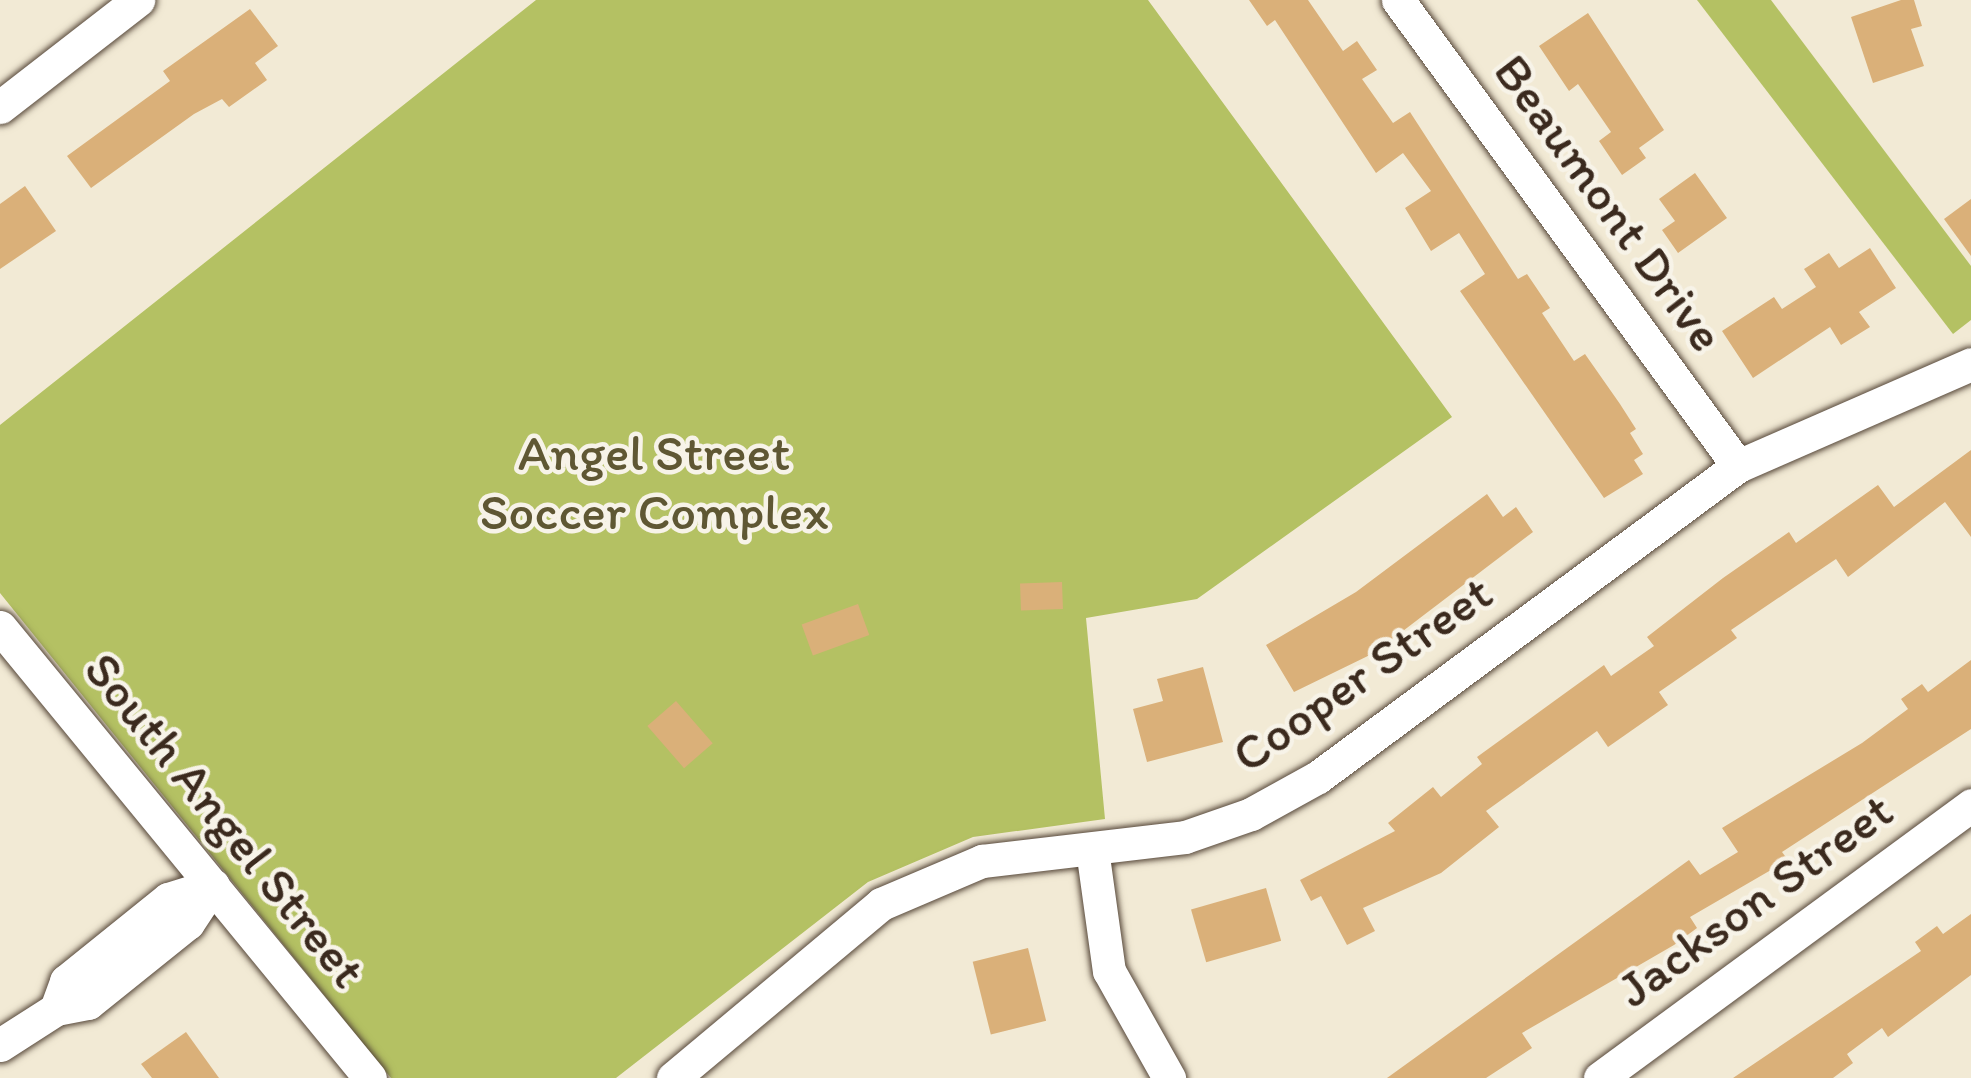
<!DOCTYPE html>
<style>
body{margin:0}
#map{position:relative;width:1971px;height:1078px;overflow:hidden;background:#f2ead5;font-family:Itim,sans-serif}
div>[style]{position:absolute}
.green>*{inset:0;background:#b4c163}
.building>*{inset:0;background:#dab079;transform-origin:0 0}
.roads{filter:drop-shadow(0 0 3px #564739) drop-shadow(0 0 3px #564739)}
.minor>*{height:33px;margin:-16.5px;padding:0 16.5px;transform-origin:16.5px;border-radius:16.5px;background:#fff}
span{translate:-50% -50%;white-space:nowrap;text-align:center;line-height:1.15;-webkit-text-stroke:9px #f7f3e8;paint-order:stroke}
.street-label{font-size:51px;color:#3b2a1e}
.park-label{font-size:51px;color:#5f5733}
</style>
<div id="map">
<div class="green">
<div style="clip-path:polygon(536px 0,1148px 0,1452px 417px,1197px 599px,1086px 618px,1105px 819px,973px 837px,868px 882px,616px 1078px,391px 1078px,0 593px,0 425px)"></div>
<div style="clip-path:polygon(1697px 0,1771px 0,1971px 266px,1971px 320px,1953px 334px)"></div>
</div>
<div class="building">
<div style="clip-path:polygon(1249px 0,1308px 0,1343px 51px,1357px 41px,1377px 70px,1362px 79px,1393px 123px,1410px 112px,1518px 279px,1527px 274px,1550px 308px,1542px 313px,1574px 361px,1585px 354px,1620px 404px,1636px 429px,1630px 433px,1643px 454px,1634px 460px,1643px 474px,1604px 498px,1460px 291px,1485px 274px,1459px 233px,1431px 251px,1405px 208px,1431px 191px,1403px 153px,1376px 173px,1275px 20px,1267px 26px)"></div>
<div style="clip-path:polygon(1901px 0,1914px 0,1922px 26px,1911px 29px,1924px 66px,1873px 83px,1851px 17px)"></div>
<div style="clip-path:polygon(250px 9px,278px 46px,255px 63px,267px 80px,229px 107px,222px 99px,194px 114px,91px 188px,67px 156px,170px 81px,163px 71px)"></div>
<div style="clip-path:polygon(1588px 13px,1664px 130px,1639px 148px,1646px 158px,1622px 175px,1599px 141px,1611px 132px,1578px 84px,1569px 91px,1539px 46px)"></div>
<div style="clip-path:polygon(1695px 173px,1727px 218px,1678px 253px,1662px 230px,1675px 221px,1659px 199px)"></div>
<div style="clip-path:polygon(25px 186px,56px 231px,0 269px,0 204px)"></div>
<div style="clip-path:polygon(1971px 199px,1971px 256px,1944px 219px)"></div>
<div style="clip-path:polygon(1870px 248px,1896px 288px,1859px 312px,1870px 327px,1841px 345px,1830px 327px,1753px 378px,1722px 331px,1774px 297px,1782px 309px,1816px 287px,1804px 269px,1829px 253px,1839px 268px)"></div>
<div style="clip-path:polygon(1971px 450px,1971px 537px,1945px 502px,1848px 577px,1836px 559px,1731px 630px,1737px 638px,1659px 692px,1668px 705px,1608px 747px,1597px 731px,1486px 811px,1499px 827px,1441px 873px,1363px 908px,1375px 931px,1347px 945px,1321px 896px,1311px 901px,1300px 880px,1395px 831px,1388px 823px,1433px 787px,1441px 797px,1482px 764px,1477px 757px,1557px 699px,1604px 665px,1611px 676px,1654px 646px,1647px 637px,1723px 578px,1789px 532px,1796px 543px,1878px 485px,1894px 507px)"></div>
<div style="clip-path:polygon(1487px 494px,1503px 517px,1516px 507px,1533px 532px,1374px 653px,1294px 692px,1266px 645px,1356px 592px)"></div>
<div style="left:1062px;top:582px;width:27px;height:42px;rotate:88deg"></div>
<div style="left:858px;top:604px;width:33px;height:60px;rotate:70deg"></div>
<div style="clip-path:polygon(1971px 660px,1971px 729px,1782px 852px,1788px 860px,1690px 917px,1697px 928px,1674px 945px,1522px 1033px,1532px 1048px,1486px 1078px,1387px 1078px,1689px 860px,1700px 875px,1738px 852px,1722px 828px,1862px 743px,1908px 709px,1901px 699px,1922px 684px,1928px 692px)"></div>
<div style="clip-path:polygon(1203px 667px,1223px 742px,1147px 762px,1133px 709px,1163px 701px,1157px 679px)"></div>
<div style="left:676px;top:701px;width:56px;height:38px;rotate:49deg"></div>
<div style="left:1266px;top:888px;width:55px;height:78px;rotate:74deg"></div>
<div style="clip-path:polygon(1971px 914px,1971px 975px,1888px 1037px,1882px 1028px,1847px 1054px,1853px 1063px,1833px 1078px,1733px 1078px,1921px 951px,1915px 942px,1937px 926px,1943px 934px)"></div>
<div style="left:1028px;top:948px;width:75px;height:57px;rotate:76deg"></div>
<div style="clip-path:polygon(186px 1032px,219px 1078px,152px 1078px,141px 1064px)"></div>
</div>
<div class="roads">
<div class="minor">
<div style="left:1398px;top:0;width:577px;rotate:53.88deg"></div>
<div style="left:0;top:107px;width:175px;rotate:-37.8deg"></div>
<div style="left:0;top:627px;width:583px;rotate:50.63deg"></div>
<div style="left:1092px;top:849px;width:123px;rotate:82.1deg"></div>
<div style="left:1109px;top:971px;width:123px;rotate:60.7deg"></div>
<div style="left:56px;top:1009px;width:30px;rotate:-70deg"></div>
<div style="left:66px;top:981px;width:131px;rotate:-38.8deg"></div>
<div style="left:168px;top:899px;width:47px;rotate:-17.3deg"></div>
<div style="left:0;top:1045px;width:67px;rotate:-32.7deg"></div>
<div style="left:56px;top:1009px;width:33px;rotate:-11deg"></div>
<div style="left:88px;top:1003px;width:128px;rotate:-38.7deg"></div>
<div style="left:188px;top:923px;width:45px;rotate:-56.7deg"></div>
<div style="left:673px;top:1078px;width:271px;rotate:-39.9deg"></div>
<div style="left:881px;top:904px;width:110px;rotate:-23.1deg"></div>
<div style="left:982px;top:861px;width:204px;rotate:-6.7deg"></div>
<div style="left:1185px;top:837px;width:70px;rotate:-19.2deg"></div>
<div style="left:1251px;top:814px;width:77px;rotate:-28.9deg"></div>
<div style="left:1318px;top:777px;width:523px;rotate:-36.52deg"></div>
<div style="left:1738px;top:466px;width:254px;rotate:-23.6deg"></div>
<div style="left:1600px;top:1078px;width:461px;rotate:-36.3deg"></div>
</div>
</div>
<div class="street-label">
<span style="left:1609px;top:203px;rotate:54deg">Beaumont Drive</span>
<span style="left:1362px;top:674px;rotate:-35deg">Cooper Street</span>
<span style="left:225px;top:820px;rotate:51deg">South Angel Street</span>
<span style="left:1755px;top:900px;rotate:-36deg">Jackson Street</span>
</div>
<div class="park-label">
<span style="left:654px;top:483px">Angel Street<br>Soccer Complex</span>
</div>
</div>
